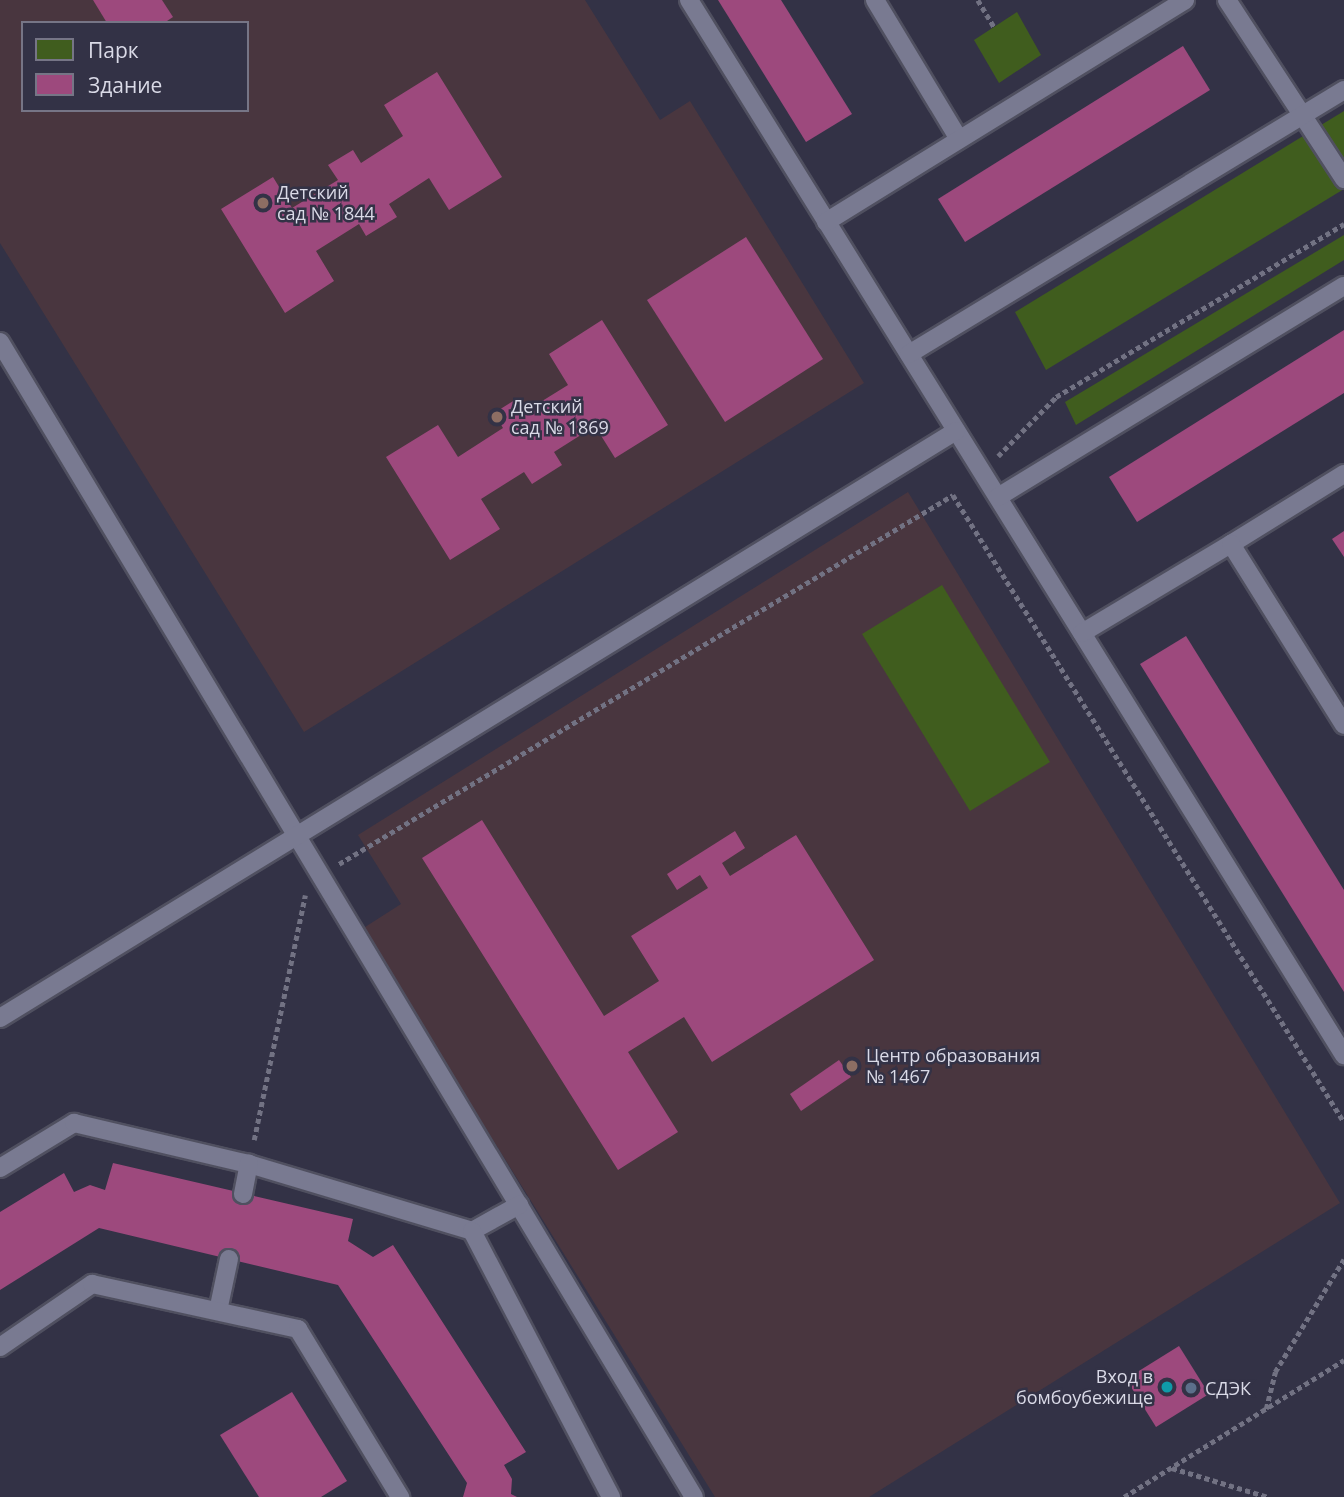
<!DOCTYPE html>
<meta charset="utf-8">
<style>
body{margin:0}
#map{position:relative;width:1344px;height:1497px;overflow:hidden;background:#333246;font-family:"Open Sans",sans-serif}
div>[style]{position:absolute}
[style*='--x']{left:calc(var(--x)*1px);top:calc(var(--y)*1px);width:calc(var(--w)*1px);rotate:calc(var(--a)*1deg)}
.education>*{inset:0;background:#49363f}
.green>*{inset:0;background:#405d1e}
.building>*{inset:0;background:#9d497d}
.path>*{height:4.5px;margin-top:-2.25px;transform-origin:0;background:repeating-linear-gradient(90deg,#727283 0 5px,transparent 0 8.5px)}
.roads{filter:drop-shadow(2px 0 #505060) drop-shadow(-2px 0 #505060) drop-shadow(0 2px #505060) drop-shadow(0 -2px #505060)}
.service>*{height:18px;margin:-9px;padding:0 9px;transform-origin:9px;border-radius:9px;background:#797a91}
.dots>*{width:19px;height:19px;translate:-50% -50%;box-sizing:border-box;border:4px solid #333246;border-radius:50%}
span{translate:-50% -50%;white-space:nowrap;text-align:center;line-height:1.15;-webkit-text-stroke:5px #333246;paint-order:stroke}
.poi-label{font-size:18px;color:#dadae7}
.left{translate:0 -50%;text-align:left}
.right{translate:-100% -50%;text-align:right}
.legend{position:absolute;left:21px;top:21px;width:228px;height:91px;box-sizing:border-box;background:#333246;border:2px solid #767586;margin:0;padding:9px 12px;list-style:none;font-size:21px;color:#dadae7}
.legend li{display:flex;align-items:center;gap:14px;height:35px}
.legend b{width:35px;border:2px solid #767586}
</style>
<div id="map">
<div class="education">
<div style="clip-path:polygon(evenodd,0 0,585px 0,660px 120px,690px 101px,864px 383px,304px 732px,0 243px,0 0,23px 23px,247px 23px,247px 110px,23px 110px,23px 23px)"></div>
<div style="clip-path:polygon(908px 492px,1340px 1203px,869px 1497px,715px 1497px,362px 929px,401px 904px,358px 835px)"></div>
</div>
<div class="green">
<div style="clip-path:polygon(1017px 12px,1041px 55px,999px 83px,974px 40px)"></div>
<div style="clip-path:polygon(1344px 111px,1344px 189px,1046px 370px,1015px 312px)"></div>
<div style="clip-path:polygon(1344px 235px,1344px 260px,1076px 425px,1065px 402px)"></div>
<div style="clip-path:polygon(942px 585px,1050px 762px,970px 811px,862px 634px)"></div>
</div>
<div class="building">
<div style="clip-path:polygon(93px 0,162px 0,173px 17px,164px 23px,107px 23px)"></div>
<div style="clip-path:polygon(718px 0,781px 0,852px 114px,806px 142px)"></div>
<div style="clip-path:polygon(1183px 46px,1210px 90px,965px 242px,938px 199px)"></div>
<div style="clip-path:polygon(437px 72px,502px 177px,449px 210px,429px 178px,389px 204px,397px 217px,366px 236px,359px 224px,316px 251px,334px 281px,285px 313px,221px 209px,273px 177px,292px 208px,338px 180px,328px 165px,353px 150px,361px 163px,403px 136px,384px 105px)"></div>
<div style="clip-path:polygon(746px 237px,823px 359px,725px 422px,647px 300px)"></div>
<div style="clip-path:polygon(602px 320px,668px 425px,615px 458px,595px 426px,554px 452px,562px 465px,532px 484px,524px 472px,481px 499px,500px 529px,450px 560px,386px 457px,438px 425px,458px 457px,503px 428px,494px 413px,518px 398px,526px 411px,568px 385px,549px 354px)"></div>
<div style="clip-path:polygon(1344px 330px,1344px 393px,1137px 522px,1109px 477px)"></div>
<div style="clip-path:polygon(1344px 531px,1344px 557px,1332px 539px)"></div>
<div style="clip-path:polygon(1186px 636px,1344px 890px,1344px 992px,1140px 664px)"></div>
<div style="clip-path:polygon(482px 820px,604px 1016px,659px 981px,631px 936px,708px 888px,700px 875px,677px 890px,667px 874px,735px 831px,745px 848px,722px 863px,730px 876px,796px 835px,874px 960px,712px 1062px,684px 1017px,628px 1052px,678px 1132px,618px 1170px,422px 858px)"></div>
<div style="clip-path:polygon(839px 1060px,851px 1077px,801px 1111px,790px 1094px)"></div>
<div style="clip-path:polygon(113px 1163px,353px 1219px,348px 1241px,373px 1257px,393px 1245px,526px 1452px,504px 1465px,512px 1479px,511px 1494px,517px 1497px,463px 1497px,467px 1483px,338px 1285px,99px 1228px,0 1290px,0 1212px,64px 1173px,74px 1192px,90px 1185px,105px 1190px)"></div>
<div style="clip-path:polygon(1179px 1346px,1209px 1394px,1156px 1427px,1126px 1379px)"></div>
<div style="clip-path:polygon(292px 1392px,347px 1481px,321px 1497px,259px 1497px,220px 1435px)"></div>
</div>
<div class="path">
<div style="--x:978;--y:0;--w:31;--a:59"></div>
<div style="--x:998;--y:456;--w:83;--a:-45.5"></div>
<div style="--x:1056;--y:397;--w:336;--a:-31"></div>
<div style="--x:339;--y:864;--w:716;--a:-31"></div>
<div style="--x:953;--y:495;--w:739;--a:58.05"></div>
<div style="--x:254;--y:1140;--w:250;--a:-78.2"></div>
<div style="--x:1266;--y:1409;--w:38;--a:-76"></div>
<div style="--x:1275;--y:1372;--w:132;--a:-58.6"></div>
<div style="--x:1172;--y:1468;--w:100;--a:16.8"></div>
<div style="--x:1124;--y:1497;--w:259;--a:-31.9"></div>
</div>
<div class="roads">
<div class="service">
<div style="--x:689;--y:0;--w:1242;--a:58.17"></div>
<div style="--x:875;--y:0;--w:162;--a:58.9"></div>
<div style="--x:1227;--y:0;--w:214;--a:56.8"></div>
<div style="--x:826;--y:222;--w:422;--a:-31.7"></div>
<div style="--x:0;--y:342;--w:1347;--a:59"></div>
<div style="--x:909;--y:354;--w:509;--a:-31.25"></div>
<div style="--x:998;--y:497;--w:405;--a:-31.4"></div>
<div style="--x:1231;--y:544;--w:133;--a:-31.8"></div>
<div style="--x:1082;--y:633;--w:174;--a:-30.9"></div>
<div style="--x:1231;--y:544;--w:213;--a:58"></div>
<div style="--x:0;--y:1018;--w:1122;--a:-31.55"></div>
<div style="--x:0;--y:1168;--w:87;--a:-31.3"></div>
<div style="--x:74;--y:1123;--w:180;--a:13.2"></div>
<div style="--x:249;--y:1164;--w:233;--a:16.7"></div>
<div style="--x:472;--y:1231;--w:54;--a:-29"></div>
<div style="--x:243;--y:1194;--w:31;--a:-79"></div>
<div style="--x:472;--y:1231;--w:300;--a:62.4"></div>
<div style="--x:218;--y:1311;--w:53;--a:-78.1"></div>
<div style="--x:0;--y:1347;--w:112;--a:-34.4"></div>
<div style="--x:92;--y:1284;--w:211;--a:12.3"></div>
<div style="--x:298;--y:1329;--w:197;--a:58.7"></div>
</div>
</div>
<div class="dots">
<div style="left:263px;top:203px;background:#8d6e63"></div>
<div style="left:497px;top:417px;background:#8d6e63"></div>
<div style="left:852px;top:1066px;background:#8d6e63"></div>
<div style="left:1167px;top:1387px;background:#0f9aa8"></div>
<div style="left:1191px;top:1388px;background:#5c6f8a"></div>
</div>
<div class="poi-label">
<span class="left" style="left:277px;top:203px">Детский<br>сад № 1844</span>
<span class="left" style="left:511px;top:417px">Детский<br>сад № 1869</span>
<span class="left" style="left:866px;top:1066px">Центр образования<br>№ 1467</span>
<span class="right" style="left:1153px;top:1387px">Вход в<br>бомбоубежище</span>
<span class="left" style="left:1205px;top:1388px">СДЭК</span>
</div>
<ul class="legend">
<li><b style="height:19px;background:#405d1e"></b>Парк</li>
<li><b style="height:19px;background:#9d497d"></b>Здание</li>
</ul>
</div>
